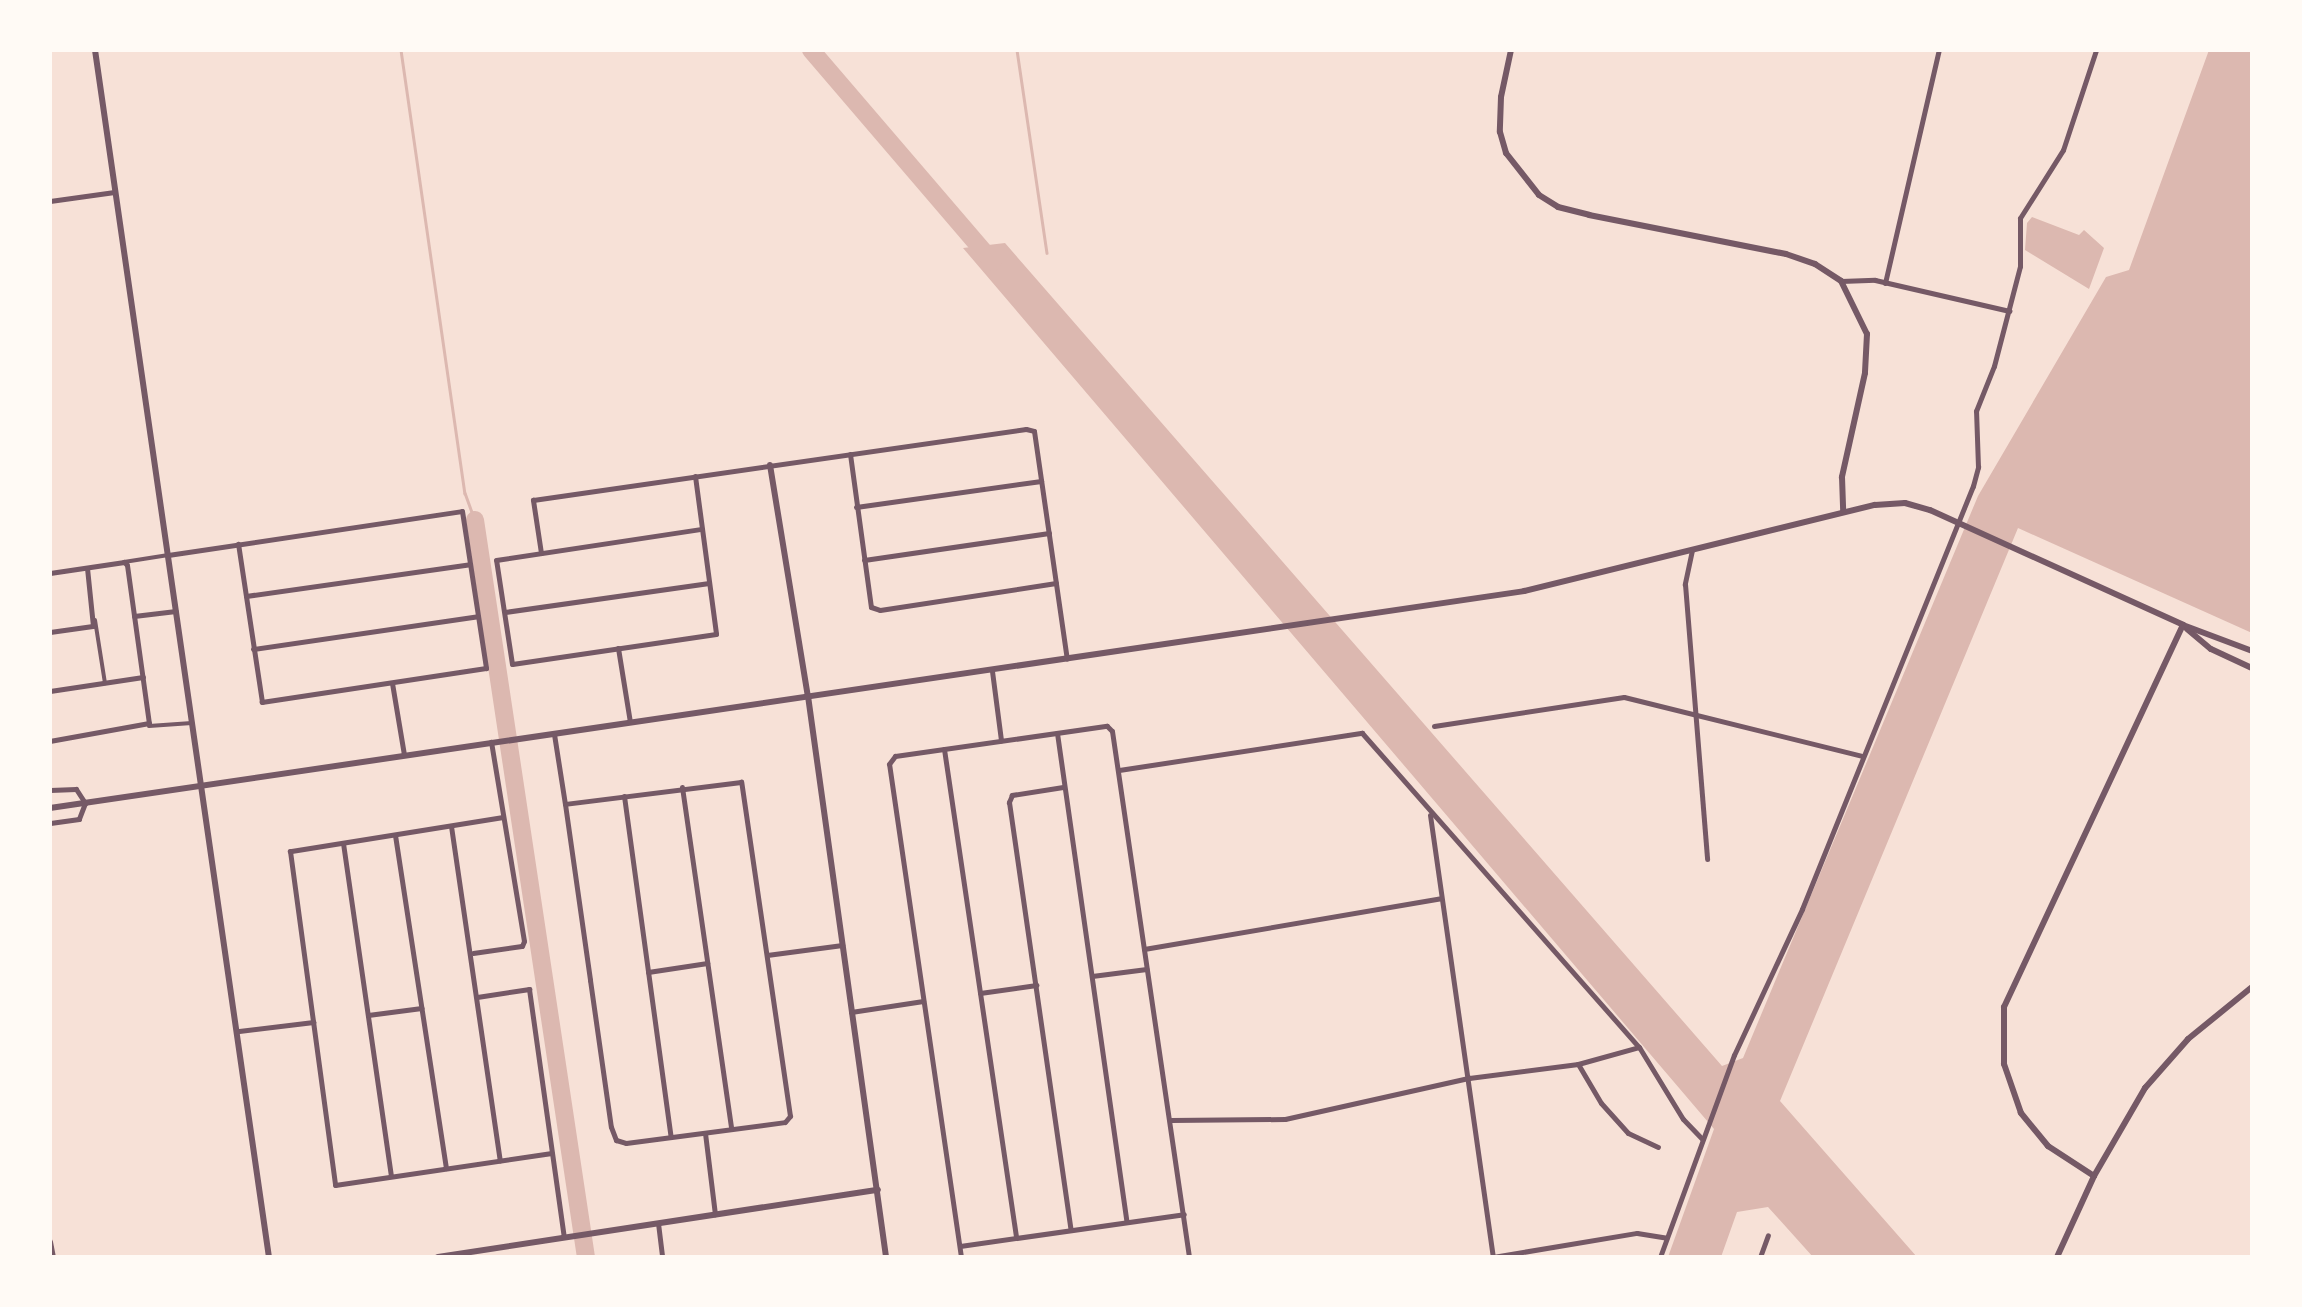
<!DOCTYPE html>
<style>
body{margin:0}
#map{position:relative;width:2302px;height:1307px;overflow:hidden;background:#f7e1d7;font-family:Manrope,sans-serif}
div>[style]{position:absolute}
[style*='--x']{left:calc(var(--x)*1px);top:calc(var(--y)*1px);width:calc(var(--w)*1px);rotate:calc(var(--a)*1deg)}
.water>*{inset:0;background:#dcb8b0}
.stream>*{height:2.5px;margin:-1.25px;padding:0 1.25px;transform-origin:1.25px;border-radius:1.25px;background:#dcb8b0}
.river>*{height:18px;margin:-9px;padding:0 9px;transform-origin:9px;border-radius:9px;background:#dcb8b0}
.pedestrian>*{height:4px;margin:-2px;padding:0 2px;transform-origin:2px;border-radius:2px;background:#755966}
.minor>*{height:5px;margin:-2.5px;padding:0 2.5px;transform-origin:2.5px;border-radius:2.5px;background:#755966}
.tertiary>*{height:6px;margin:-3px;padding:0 3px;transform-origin:3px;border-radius:3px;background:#755966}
span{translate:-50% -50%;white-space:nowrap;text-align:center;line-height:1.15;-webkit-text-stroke:8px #fffaf5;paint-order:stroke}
.frame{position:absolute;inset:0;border:52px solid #fffaf5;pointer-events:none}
</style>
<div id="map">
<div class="water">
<div style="clip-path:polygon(2209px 50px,2252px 50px,2252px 633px,2018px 528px,1780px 1101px,1917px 1257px,1813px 1257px,1768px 1207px,1737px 1212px,1721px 1257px,1668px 1257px,1714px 1129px,963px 248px,1005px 243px,1722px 1066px,1743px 1058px,1978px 496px,2106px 277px,2129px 270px)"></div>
<div style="clip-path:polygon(2032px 217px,2079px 235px,2084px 230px,2104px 248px,2089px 289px,2025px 250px,2027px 223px)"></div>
</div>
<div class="stream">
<div style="--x:401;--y:50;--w:448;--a:81.8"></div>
<div style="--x:465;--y:493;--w:29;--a:70"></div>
<div style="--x:1017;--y:50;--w:205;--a:81.6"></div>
</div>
<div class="river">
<div style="--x:811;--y:50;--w:279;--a:49.4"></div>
<div style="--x:475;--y:520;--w:745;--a:81.44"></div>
</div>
<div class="pedestrian">
<div style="--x:124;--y:562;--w:45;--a:-9"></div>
<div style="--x:95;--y:620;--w:64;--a:81"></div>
<div style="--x:149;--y:726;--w:43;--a:-4"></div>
</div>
<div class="minor">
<div style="--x:50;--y:201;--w:65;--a:-8"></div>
<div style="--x:1841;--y:281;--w:34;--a:-2"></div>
<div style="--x:1875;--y:280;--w:138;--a:13"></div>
<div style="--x:1885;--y:283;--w:239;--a:-77"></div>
<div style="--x:850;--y:454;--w:154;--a:82.2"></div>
<div style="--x:871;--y:607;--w:9;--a:18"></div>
<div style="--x:880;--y:610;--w:178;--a:-8.7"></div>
<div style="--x:695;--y:476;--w:159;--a:82.4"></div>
<div style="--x:716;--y:634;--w:206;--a:171.6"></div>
<div style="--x:512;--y:664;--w:105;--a:-98.7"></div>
<div style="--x:496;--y:560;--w:208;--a:-8.6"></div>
<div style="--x:856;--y:507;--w:187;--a:-8"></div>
<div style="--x:1692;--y:550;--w:35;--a:102"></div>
<div style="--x:1685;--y:584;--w:276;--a:85.4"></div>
<div style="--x:541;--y:553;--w:54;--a:-98.6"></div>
<div style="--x:533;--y:500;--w:498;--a:-8.2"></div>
<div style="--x:1026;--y:429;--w:8;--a:14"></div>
<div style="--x:1034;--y:431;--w:230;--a:81.8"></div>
<div style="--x:168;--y:555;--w:297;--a:-8.5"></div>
<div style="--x:462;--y:511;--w:159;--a:81.3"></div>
<div style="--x:486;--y:668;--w:227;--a:171.4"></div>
<div style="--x:262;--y:702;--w:160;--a:-98.6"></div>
<div style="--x:864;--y:560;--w:187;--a:-8.3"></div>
<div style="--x:50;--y:573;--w:75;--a:-8.5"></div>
<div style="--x:124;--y:562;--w:4;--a:45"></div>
<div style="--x:127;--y:565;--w:160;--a:82.1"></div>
<div style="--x:149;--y:723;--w:101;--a:169.7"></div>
<div style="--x:246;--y:596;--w:226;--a:-8.1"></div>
<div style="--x:505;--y:612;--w:206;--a:-8.1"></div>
<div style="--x:134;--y:616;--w:42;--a:-6.8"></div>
<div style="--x:50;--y:632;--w:43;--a:-7.9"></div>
<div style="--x:93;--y:626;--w:58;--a:-95.9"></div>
<div style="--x:618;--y:648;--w:75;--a:80.8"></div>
<div style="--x:253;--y:649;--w:227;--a:-8.3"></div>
<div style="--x:992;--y:671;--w:70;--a:82.6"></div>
<div style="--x:392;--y:683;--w:73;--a:80.5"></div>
<div style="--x:50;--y:691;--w:94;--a:-8.6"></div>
<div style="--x:1434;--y:726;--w:192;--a:-8.7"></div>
<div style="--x:1624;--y:697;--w:246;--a:13.9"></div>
<div style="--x:1057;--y:733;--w:494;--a:81.9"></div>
<div style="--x:554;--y:734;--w:71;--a:81.1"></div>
<div style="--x:565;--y:804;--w:178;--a:81.9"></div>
<div style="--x:590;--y:980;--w:148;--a:81.9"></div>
<div style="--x:611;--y:1127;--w:14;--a:69"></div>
<div style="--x:616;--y:1140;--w:10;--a:17"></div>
<div style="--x:626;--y:1143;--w:160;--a:-7.5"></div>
<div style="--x:785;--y:1122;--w:8;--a:-50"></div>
<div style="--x:790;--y:1116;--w:338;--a:-98.3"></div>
<div style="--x:741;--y:782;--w:177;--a:172.9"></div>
<div style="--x:944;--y:749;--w:494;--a:81.6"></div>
<div style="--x:1119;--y:770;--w:246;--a:-8.7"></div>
<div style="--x:1362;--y:733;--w:419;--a:48.6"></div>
<div style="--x:1639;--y:1047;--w:84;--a:58.6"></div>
<div style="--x:1683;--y:1119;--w:28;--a:46"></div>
<div style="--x:682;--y:787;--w:345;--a:81.8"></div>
<div style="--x:1063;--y:787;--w:52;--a:171.1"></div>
<div style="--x:1012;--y:795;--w:8;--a:113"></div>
<div style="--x:1009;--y:802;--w:432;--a:81.8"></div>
<div style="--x:50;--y:790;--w:26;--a:-2"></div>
<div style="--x:76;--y:789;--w:17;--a:57"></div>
<div style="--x:85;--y:803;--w:17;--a:111"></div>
<div style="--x:79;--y:819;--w:29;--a:172"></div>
<div style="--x:624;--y:796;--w:344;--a:82.2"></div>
<div style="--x:1430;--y:815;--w:446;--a:81.9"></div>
<div style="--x:503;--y:817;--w:216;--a:170.9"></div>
<div style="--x:290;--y:851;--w:337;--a:82.3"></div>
<div style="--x:335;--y:1185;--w:219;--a:-8.4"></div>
<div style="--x:451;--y:826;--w:338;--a:81.7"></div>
<div style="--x:395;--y:835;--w:337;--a:81.3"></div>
<div style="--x:343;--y:843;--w:336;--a:81.8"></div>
<div style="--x:1144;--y:949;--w:301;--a:-9.7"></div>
<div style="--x:473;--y:953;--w:49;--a:-8.1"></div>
<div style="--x:522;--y:946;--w:5;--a:-68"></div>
<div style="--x:524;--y:941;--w:202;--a:-99.4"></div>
<div style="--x:767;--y:955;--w:76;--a:-7.6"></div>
<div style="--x:648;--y:972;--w:60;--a:-8.7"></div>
<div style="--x:1092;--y:976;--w:55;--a:-7.3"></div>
<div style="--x:980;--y:993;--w:57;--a:-8.1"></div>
<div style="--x:477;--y:997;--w:53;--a:-8.7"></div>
<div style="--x:529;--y:989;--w:250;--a:82"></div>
<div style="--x:851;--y:1012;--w:73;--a:-8.7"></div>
<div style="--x:368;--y:1015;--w:54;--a:-7.4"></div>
<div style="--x:239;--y:1031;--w:75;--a:-6.9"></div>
<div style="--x:1578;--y:1064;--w:45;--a:59.5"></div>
<div style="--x:1601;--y:1103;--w:40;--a:48"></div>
<div style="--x:1628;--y:1133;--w:33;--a:25"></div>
<div style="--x:1171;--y:1120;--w:114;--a:-0.5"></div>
<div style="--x:1285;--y:1119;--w:189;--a:-12.6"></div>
<div style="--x:1469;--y:1078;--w:110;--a:-7.3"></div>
<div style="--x:1578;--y:1064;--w:63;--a:-15.6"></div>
<div style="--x:705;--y:1133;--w:82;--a:83"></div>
<div style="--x:658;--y:1223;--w:34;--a:83"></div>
<div style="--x:960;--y:1246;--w:226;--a:-8.1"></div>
<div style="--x:961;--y:1257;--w:498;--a:-98.3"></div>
<div style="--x:889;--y:764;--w:10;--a:-53"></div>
<div style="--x:895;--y:756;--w:214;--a:-8.1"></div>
<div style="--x:1107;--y:726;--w:7;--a:45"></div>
<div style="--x:1112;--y:731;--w:532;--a:81.67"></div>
<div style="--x:1493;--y:1257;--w:146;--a:-9.5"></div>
<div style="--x:1637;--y:1233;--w:30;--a:9"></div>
<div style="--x:1660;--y:1257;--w:215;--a:-69.9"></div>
<div style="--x:1734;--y:1055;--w:161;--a:-65"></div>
<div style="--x:1802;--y:909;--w:456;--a:-68"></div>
<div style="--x:1973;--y:486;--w:20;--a:-75"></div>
<div style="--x:1978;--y:467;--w:56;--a:-92"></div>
<div style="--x:1976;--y:411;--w:48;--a:-68.2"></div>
<div style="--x:1994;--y:366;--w:103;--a:-75.4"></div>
<div style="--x:2020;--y:266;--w:48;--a:-90"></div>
<div style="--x:2020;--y:218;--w:80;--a:-57.7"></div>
<div style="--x:2063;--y:150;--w:105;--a:-71.7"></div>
<div style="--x:1760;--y:1257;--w:23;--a:-70"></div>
</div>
<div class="tertiary">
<div style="--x:95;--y:50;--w:1219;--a:81.8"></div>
<div style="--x:1511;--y:50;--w:48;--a:102"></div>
<div style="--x:1501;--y:97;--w:35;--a:92"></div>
<div style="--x:1500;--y:132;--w:22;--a:74"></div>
<div style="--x:1506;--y:153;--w:53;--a:51.8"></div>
<div style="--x:1539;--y:195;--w:22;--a:32"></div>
<div style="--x:1558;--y:207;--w:32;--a:14"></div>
<div style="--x:1589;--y:215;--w:201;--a:11.2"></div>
<div style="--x:1786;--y:254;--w:31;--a:19"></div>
<div style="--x:1815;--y:264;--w:31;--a:33"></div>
<div style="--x:1841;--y:281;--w:59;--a:63.9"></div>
<div style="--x:1867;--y:334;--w:39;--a:93"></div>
<div style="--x:1865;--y:373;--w:107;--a:102.5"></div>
<div style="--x:1842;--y:477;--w:34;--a:88"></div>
<div style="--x:770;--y:465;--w:234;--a:80.7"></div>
<div style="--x:808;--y:696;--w:566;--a:82.08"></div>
<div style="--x:2187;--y:629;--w:31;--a:40"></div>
<div style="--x:2211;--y:649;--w:45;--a:24.9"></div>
<div style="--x:50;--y:808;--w:1490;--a:-8.37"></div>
<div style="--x:1524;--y:591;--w:361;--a:-13.8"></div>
<div style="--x:1875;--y:505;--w:30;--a:-4"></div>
<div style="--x:1905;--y:503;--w:26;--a:16"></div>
<div style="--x:1930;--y:510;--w:278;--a:24.4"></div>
<div style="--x:2183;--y:625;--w:74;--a:20.6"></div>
<div style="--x:2094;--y:1176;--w:55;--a:-146.9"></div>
<div style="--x:2048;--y:1146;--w:43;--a:-129.3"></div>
<div style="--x:2021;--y:1113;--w:52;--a:-109.1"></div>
<div style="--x:2004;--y:1064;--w:57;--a:-90"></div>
<div style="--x:2004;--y:1007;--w:422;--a:-64.9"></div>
<div style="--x:50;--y:1242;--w:15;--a:79"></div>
<div style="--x:438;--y:1257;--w:445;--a:-8.7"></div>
<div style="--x:2057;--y:1257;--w:89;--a:-65.4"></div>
<div style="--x:2094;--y:1176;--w:102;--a:-59.9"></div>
<div style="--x:2145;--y:1088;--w:65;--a:-48.7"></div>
<div style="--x:2188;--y:1039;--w:82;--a:-39.1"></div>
</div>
<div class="frame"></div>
</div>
